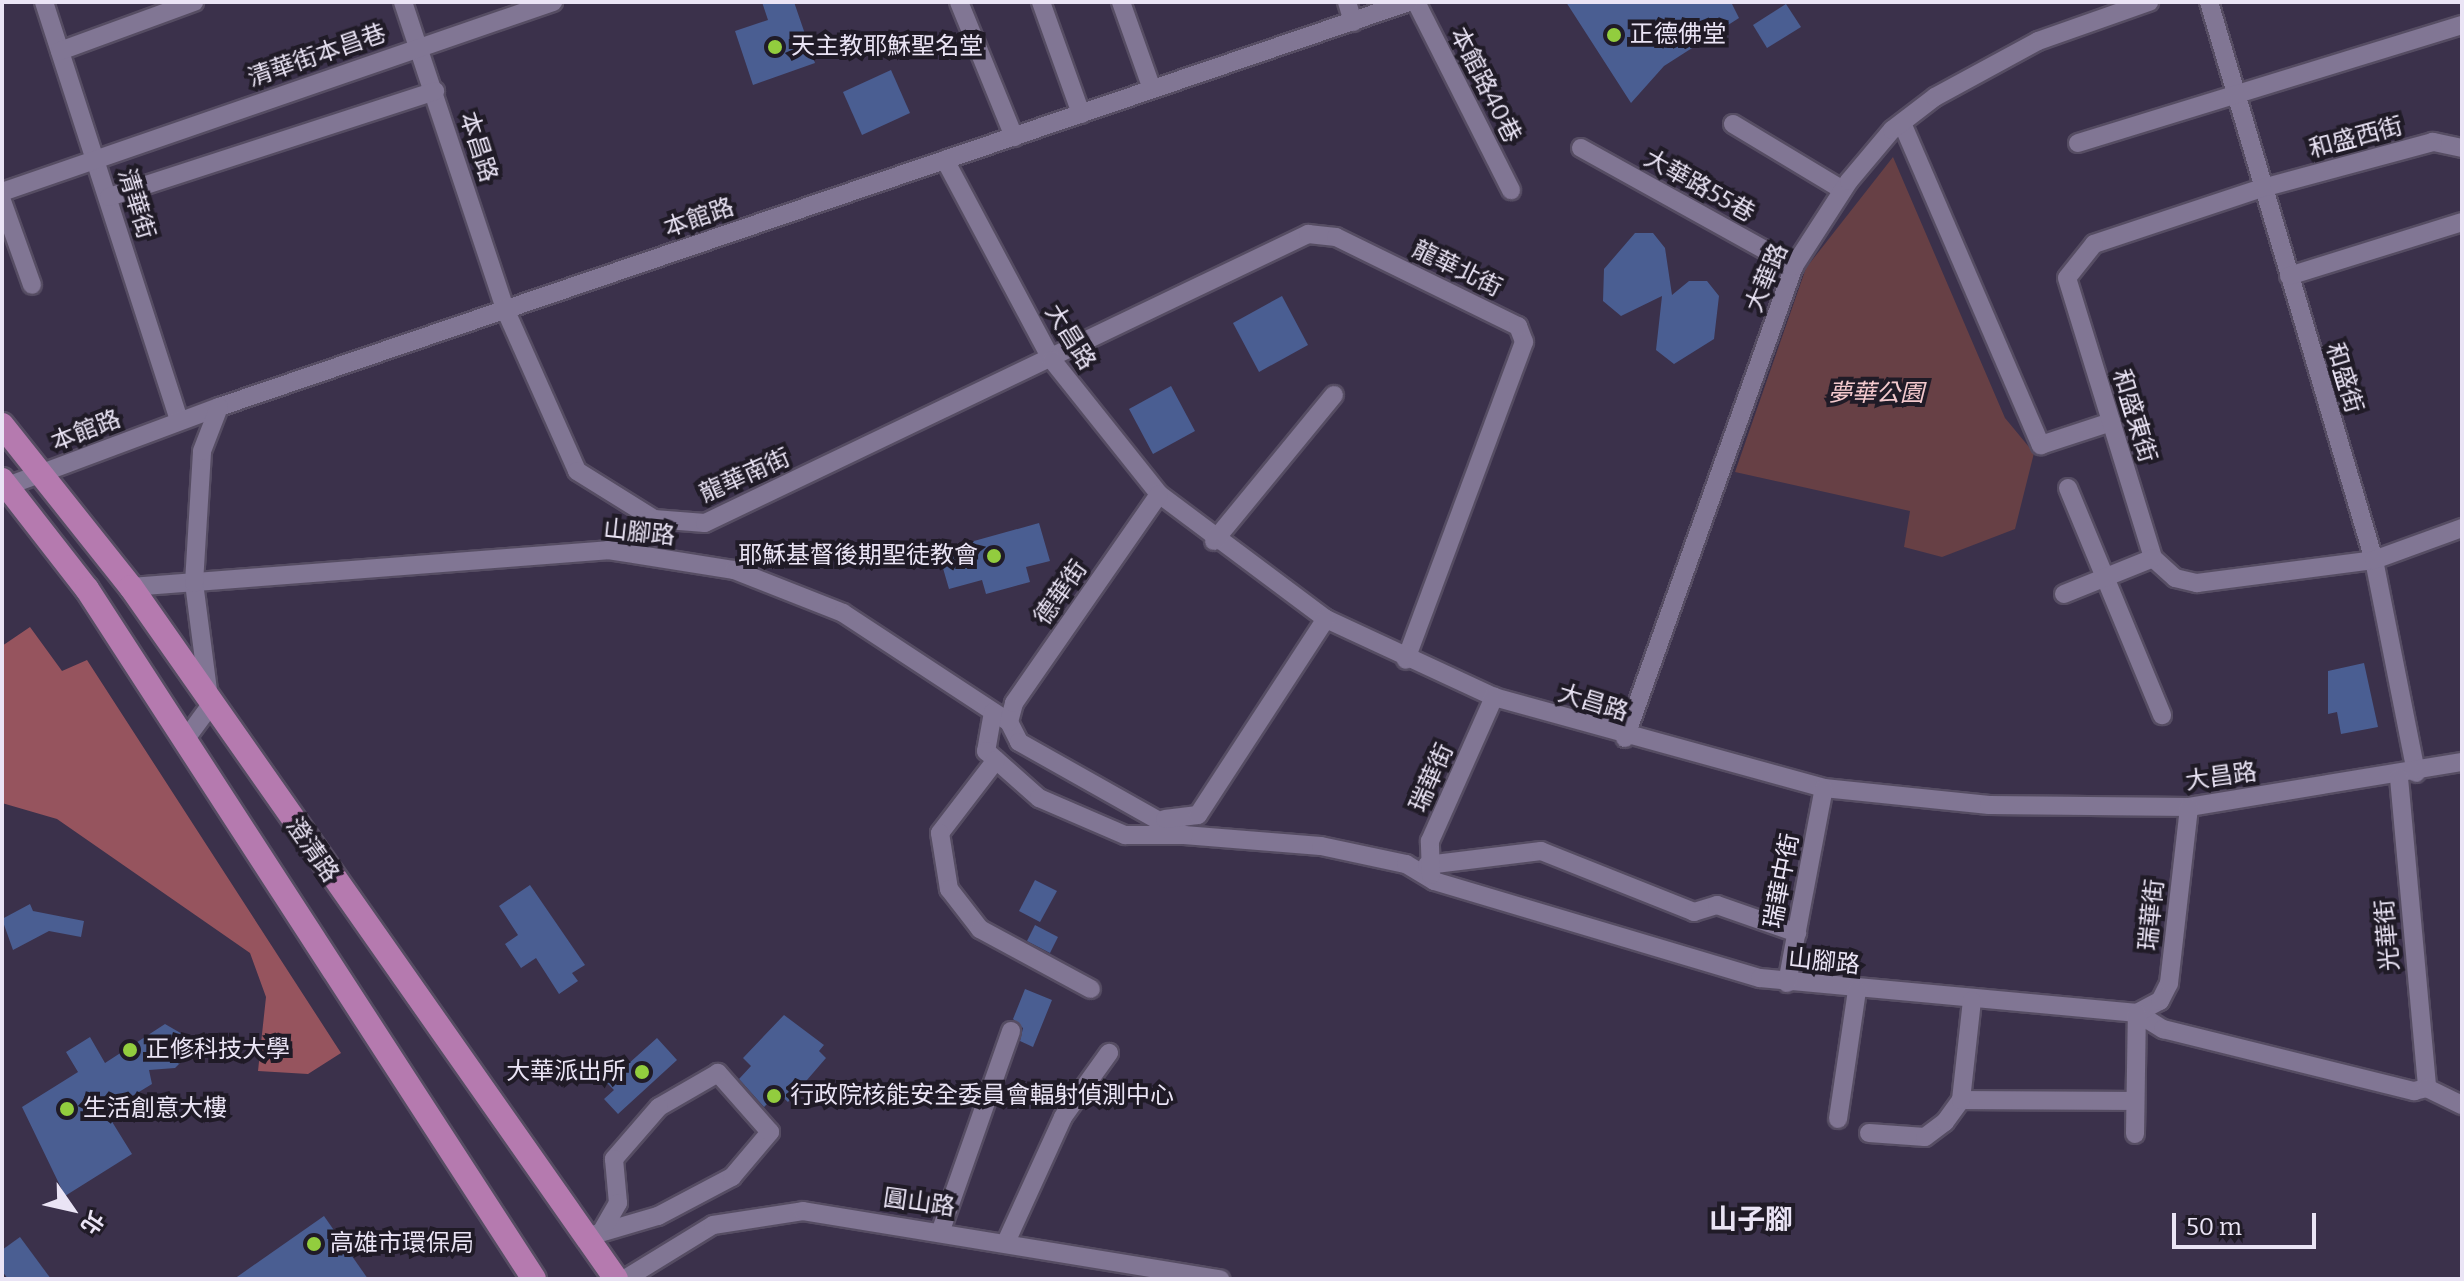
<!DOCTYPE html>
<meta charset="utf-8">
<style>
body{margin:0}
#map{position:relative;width:2464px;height:1281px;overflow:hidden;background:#3b314b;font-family:Bitter,"Noto Sans TC",serif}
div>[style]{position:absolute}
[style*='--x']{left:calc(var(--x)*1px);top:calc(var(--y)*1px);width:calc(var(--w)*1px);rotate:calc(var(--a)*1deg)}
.green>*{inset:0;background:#674045}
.forest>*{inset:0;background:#96545e}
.building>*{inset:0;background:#4a5e92}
.roads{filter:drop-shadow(2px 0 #564d63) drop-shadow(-2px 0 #564d63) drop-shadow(0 2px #564d63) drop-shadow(0 -2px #564d63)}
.minor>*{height:18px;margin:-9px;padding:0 9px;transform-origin:9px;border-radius:9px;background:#817694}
.major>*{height:24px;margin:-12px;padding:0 12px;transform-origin:12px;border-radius:12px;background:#b57aaf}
.dots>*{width:22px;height:22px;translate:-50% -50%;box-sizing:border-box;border:4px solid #201b27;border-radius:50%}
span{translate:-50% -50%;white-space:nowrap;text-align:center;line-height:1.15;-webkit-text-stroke:8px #201b27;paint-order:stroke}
.poi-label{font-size:24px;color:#eae4f5}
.left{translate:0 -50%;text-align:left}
.right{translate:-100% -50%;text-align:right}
.street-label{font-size:24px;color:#eae4f5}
.park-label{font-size:24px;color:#f4cace;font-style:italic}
.quarter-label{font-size:28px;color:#eae4f5;font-weight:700}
.frame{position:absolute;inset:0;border:4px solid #eae4f5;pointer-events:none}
.north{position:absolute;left:32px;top:1169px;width:80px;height:80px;-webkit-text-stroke:6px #201b27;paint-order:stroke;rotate:124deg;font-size:22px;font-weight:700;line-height:32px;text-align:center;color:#eae4f5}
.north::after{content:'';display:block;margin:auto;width:28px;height:36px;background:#eae4f5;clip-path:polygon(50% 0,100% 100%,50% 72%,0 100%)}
.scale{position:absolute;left:2172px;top:1213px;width:144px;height:36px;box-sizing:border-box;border:4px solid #eae4f5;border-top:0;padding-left:10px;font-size:24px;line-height:28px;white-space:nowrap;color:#eae4f5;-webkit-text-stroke:6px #201b27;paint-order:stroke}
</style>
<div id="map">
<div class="green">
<div style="clip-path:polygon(1893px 157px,2005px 418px,2034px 453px,2015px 529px,1942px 557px,1904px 547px,1910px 511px,1735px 472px,1806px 268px)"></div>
</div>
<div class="forest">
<div style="clip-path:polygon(30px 627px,62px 671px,87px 660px,341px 1053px,308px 1074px,258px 1071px,266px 997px,250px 953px,57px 819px,2px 803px,2px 646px)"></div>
</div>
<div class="building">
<div style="clip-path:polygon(762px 2px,794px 2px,815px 63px,753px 85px,735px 31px,768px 20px)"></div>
<div style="clip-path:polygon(1566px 2px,1731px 2px,1739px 18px,1664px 66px,1631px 103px)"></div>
<div style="clip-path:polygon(1786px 4px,1801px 27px,1767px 48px,1753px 25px)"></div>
<div style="clip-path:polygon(891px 70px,910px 113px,862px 135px,843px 92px)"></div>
<div style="clip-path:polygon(1635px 233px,1653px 233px,1665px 248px,1672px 295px,1689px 281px,1707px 281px,1719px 296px,1714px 339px,1674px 364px,1656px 350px,1662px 296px,1621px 316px,1603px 301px,1604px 269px)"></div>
<div style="clip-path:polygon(1282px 296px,1308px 345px,1259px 372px,1233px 323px)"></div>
<div style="clip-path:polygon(1171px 386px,1195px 431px,1153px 454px,1129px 409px)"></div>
<div style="clip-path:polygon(1039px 523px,1050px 561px,1026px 567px,1030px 582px,986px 594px,982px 580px,949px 589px,938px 551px)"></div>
<div style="clip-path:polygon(2364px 663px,2378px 727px,2341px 734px,2337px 712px,2328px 714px,2328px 671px)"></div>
<div style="clip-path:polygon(1035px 880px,1057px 891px,1040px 922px,1019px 911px)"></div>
<div style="clip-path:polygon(530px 885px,585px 965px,572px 973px,578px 981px,559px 994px,536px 958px,521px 968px,505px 944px,518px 935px,499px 906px)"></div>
<div style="clip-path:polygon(30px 904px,33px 911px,84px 921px,81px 937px,49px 931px,13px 950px,2px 919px)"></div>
<div style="clip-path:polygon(1035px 925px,1058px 937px,1050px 953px,1027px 941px)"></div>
<div style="clip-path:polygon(1025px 989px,1052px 1000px,1033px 1047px,1020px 1041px,1023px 1028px,1013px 1019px)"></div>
<div style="clip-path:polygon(784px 1015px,824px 1045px,819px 1051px,826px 1058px,788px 1102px,778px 1093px,764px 1107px,739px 1079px,751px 1066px,743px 1058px)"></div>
<div style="clip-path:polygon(165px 1024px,184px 1035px,186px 1057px,175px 1068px,149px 1070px,152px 1084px,106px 1112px,132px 1154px,65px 1196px,22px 1107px,78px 1072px,66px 1052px,90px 1037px,105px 1063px)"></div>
<div style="clip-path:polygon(657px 1038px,677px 1060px,618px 1114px,604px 1099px,614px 1090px,607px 1083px)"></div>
<div style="clip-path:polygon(324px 1216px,368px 1279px,234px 1279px)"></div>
<div style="clip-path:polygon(20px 1237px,51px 1279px,8px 1279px,2px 1271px,2px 1250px)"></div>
</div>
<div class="roads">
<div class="minor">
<div style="--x:44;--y:2;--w:440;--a:72.1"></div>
<div style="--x:403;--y:2;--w:324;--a:71.6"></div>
<div style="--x:505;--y:309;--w:177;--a:66"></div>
<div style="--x:577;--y:471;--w:91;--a:31.9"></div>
<div style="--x:654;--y:519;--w:51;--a:4.5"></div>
<div style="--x:705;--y:523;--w:669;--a:-25.61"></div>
<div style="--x:1308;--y:234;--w:28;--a:6"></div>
<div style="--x:1336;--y:237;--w:203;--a:26.1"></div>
<div style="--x:1518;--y:326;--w:17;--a:69"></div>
<div style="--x:1524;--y:342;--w:339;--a:110.4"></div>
<div style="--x:959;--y:2;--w:146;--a:67.8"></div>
<div style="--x:1041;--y:2;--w:119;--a:70.3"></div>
<div style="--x:1121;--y:2;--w:92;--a:70.4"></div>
<div style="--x:1347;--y:2;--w:21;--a:73"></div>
<div style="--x:1416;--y:2;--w:211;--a:63.2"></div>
<div style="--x:2209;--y:2;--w:582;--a:73.53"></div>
<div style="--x:2374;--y:560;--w:217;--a:78.8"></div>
<div style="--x:60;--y:51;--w:143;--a:-20.1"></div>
<div style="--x:1902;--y:123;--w:351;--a:66.7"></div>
<div style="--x:2041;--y:445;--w:74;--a:-18.2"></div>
<div style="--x:1733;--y:124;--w:128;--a:31"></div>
<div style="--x:2078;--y:143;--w:402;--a:-17.1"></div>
<div style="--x:1581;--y:148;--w:244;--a:29"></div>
<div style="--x:2462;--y:148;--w:30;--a:-168"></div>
<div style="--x:2433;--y:142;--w:177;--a:164.9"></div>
<div style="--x:2262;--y:188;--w:177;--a:161.6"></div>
<div style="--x:2094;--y:244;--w:43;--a:128.5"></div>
<div style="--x:2067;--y:278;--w:293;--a:72.9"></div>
<div style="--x:2153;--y:558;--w:30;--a:42"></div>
<div style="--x:2175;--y:578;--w:23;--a:13"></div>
<div style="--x:2197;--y:583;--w:178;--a:-7.4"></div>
<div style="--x:2374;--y:560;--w:94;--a:-20"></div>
<div style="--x:945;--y:160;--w:227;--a:61.9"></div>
<div style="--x:1052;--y:360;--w:171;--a:51.4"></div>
<div style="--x:1159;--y:494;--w:209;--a:36.8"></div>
<div style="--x:1326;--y:619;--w:185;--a:24.9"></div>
<div style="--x:1494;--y:697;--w:342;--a:15.4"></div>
<div style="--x:1824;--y:788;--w:166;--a:5.9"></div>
<div style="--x:1989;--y:805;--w:200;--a:0.6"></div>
<div style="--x:2189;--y:807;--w:277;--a:-9.4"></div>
<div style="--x:2;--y:192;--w:583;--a:-19.03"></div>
<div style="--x:109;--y:197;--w:343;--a:-18"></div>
<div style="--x:2;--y:201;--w:89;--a:70.3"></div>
<div style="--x:2289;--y:276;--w:181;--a:-17.3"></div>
<div style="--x:2;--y:488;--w:232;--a:-20.5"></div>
<div style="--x:219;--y:407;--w:1257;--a:-18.8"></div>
<div style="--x:2068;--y:488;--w:246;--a:67.5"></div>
<div style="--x:1214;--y:541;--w:189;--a:-50.6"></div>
<div style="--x:131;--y:587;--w:478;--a:-4.4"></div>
<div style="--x:608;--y:550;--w:128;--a:9"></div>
<div style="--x:734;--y:570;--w:117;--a:21.5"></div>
<div style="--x:843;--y:613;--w:199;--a:33.3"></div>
<div style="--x:1009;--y:722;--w:22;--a:63"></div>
<div style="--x:1019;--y:742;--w:189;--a:29.4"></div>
<div style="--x:1184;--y:835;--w:137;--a:4.6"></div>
<div style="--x:1321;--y:846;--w:87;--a:12"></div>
<div style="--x:1406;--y:864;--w:33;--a:31"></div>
<div style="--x:1434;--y:881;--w:340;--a:16.6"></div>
<div style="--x:1760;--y:978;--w:379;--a:5.3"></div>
<div style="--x:2137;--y:1013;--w:31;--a:32"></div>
<div style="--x:2163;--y:1029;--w:259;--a:13.9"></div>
<div style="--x:2414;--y:1091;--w:13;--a:-13"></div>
<div style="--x:2064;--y:594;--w:96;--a:-22"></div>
<div style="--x:993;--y:712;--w:40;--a:100"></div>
<div style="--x:986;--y:751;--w:71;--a:41.6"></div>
<div style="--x:1039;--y:798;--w:94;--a:23.3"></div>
<div style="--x:1125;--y:835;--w:59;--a:0"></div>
<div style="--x:1009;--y:722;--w:20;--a:-75"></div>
<div style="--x:1014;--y:703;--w:254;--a:-55.2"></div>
<div style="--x:1625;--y:738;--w:501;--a:-70.3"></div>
<div style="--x:1794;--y:266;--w:101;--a:-57.1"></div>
<div style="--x:1849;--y:181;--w:67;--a:-49.9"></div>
<div style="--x:1892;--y:130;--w:54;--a:-37.5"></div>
<div style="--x:1935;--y:97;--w:117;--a:-28.5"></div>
<div style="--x:2038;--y:41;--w:118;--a:-19.4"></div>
<div style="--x:185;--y:740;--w:42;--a:-53.7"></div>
<div style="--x:210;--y:706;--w:124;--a:-97.4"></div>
<div style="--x:194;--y:583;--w:132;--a:-86.5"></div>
<div style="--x:202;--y:451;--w:47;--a:-68.9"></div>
<div style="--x:996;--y:760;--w:92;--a:127.5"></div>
<div style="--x:940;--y:833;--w:57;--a:80.9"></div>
<div style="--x:949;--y:889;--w:51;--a:52.2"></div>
<div style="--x:980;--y:929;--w:126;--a:28.4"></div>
<div style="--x:2399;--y:778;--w:311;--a:84.8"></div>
<div style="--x:1165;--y:819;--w:33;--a:-7"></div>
<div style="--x:1198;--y:815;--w:234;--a:-56.9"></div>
<div style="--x:1427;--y:865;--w:115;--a:-7"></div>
<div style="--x:1541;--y:851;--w:165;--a:21.7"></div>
<div style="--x:1694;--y:912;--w:24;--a:-17"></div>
<div style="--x:1717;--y:905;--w:85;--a:19.3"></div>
<div style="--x:1431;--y:875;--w:34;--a:-92"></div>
<div style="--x:1430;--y:841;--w:158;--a:-66"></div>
<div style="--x:1787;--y:983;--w:198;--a:-79.3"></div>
<div style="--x:2137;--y:1013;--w:26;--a:-28"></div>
<div style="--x:2160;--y:1001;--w:20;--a:-63"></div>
<div style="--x:2169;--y:983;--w:177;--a:-83.5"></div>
<div style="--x:2427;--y:1088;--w:39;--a:26"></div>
<div style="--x:1961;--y:1100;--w:173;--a:0.3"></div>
<div style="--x:1838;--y:1119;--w:130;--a:-81.6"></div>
<div style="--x:1869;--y:1133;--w:56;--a:4.1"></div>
<div style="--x:1925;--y:1137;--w:25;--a:-37"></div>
<div style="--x:1945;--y:1122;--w:27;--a:-54"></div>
<div style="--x:1961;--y:1100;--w:100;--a:-83.7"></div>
<div style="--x:2135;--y:1134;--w:121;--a:-89.1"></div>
<div style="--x:941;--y:1230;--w:211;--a:-70.6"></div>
<div style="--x:586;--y:1237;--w:75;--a:-16.3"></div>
<div style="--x:658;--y:1216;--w:84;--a:-27.8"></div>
<div style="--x:732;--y:1177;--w:59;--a:-49.8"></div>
<div style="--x:770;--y:1132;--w:79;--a:-131.4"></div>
<div style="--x:718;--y:1073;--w:68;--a:150"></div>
<div style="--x:659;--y:1107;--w:69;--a:130.9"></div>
<div style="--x:614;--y:1159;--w:44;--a:84.8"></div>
<div style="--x:618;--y:1203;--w:34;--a:120"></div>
<div style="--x:1007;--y:1240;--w:135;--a:-65.5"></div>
<div style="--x:1063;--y:1117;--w:79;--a:-54.3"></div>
<div style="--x:625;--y:1279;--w:103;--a:-31.5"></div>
<div style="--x:713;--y:1225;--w:91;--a:-8.8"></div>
<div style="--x:803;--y:1211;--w:423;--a:9.3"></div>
</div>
<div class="major">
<div style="--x:2;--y:425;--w:207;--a:51.5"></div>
<div style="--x:131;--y:587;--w:845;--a:54.97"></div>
<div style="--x:2;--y:480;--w:138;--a:52.1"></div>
<div style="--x:87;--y:589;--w:822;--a:57.06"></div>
</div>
</div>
<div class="dots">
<div style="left:1614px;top:35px;background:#92cd3e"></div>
<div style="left:775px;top:47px;background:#92cd3e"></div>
<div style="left:994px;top:556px;background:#92cd3e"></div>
<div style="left:130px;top:1050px;background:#92cd3e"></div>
<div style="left:642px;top:1072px;background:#92cd3e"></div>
<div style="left:774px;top:1096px;background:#92cd3e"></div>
<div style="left:67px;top:1109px;background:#92cd3e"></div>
<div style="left:314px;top:1244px;background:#92cd3e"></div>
</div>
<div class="poi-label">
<span class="left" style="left:1630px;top:35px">正德佛堂</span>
<span class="left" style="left:791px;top:47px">天主教耶穌聖名堂</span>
<span class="right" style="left:978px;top:556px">耶穌基督後期聖徒教會</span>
<span class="left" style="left:146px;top:1050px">正修科技大學</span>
<span class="right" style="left:626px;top:1072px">大華派出所</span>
<span class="left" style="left:790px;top:1096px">行政院核能安全委員會輻射偵測中心</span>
<span class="left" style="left:83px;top:1109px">生活創意大樓</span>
<span class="left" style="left:330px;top:1244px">高雄市環保局</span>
</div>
<div class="street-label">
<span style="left:317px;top:56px;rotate:-19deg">清華街本昌巷</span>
<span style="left:1485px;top:85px;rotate:63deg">本館路40巷</span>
<span style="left:2356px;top:138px;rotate:-15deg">和盛西街</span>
<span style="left:478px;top:147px;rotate:72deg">本昌路</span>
<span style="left:1699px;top:186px;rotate:29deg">大華路55巷</span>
<span style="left:136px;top:204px;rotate:73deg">清華街</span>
<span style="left:699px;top:218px;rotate:-19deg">本館路</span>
<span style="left:1457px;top:269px;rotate:26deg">龍華北街</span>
<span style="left:1767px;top:278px;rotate:-67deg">大華路</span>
<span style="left:1070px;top:337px;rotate:58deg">大昌路</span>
<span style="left:2344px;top:378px;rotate:73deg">和盛街</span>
<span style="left:2134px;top:416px;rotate:73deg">和盛東街</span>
<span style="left:86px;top:431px;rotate:-21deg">本館路</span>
<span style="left:745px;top:476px;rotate:-24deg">龍華南街</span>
<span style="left:639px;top:533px;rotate:6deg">山腳路</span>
<span style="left:1061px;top:593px;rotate:-55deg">德華街</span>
<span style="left:1593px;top:703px;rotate:17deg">大昌路</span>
<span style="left:2221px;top:777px;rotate:-8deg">大昌路</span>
<span style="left:1432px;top:778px;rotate:-66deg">瑞華街</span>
<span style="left:312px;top:850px;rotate:55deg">澄清路</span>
<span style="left:1782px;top:881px;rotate:-79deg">瑞華中街</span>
<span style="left:2152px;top:915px;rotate:-84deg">瑞華街</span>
<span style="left:2388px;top:935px;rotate:-95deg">光華街</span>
<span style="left:1824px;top:962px;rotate:6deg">山腳路</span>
<span style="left:919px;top:1203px;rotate:8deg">圓山路</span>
</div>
<div class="park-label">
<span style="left:1876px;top:394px">夢華公園</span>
</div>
<div class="quarter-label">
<span style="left:1751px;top:1220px">山子腳</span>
</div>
<div class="frame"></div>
<div class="north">北</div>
<div class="scale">50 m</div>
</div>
